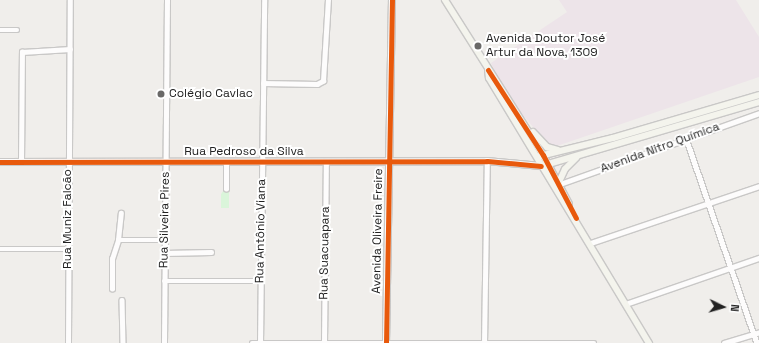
<!DOCTYPE html>
<meta charset="utf-8">
<style>
body{margin:0}
#map{position:relative;width:759px;height:343px;overflow:hidden;background:#f0eeeb;font-family:"Space Grotesk",sans-serif}
div>[style]{position:absolute}
[style*='--x']{left:calc(var(--x)*1px);top:calc(var(--y)*1px);width:calc(var(--w)*1px);rotate:calc(var(--a)*1deg)}
.industrial>*{inset:0;background:#ede4e9}
.park>*{inset:0;background:#daf5da}
.roads{filter:drop-shadow(1px 0 #c9c8c7) drop-shadow(-1px 0 #c9c8c7) drop-shadow(0 1px #c9c8c7) drop-shadow(0 -1px #c9c8c7)}
.minor>*{height:4.5px;margin:-2.25px;padding:0 2.25px;transform-origin:2.25px;border-radius:2.25px;background:#fdfcfc}
.tertiary>*{height:5.5px;margin:-2.75px;padding:0 2.75px;transform-origin:2.75px;border-radius:2.75px;background:#fdfcfc}
.secondary>*{height:6px;margin:-3px;padding:0 3px;transform-origin:3px;border-radius:3px;background:#f4f4ed}
.cycleway>*{height:5px;margin:-2.5px;padding:0 2.5px;transform-origin:2.5px;border-radius:2.5px;background:#e8590c}
.dots>*{width:11px;height:11px;translate:-50% -50%;box-sizing:border-box;border:2px solid #fff;border-radius:50%}
span{translate:-50% -50%;white-space:nowrap;text-align:center;line-height:1.15;-webkit-text-stroke:4px #fff;paint-order:stroke}
.poi-label{font-size:12px;color:#222}
.left{translate:0 -50%;text-align:left}
.street-label{font-size:12px;color:#222}
.north{position:absolute;left:703px;top:287px;width:40px;height:40px;-webkit-text-stroke:3px #fff;paint-order:stroke;rotate:95deg;font-size:11px;font-weight:700;line-height:16px;text-align:center;color:#222}
.north::after{content:'';display:block;margin:auto;width:14px;height:18px;background:#222;clip-path:polygon(50% 0,100% 100%,50% 72%,0 100%)}
</style>
<div id="map">
<div class="industrial">
<div style="clip-path:polygon(559px 0,736px 0,759px 37px,759px 77px,551px 148px,504px 93px,491px 63px,567px 12px)"></div>
</div>
<div class="park">
<div style="clip-path:polygon(224px 190px,229px 191px,229px 208px,221px 208px,221px 194px)"></div>
</div>
<div class="roads">
<div class="minor">
<div style="--x:0;--y:30;--w:17;--a:0"></div>
<div style="--x:263;--y:83;--w:54;--a:1.1"></div>
<div style="--x:317;--y:84;--w:7;--a:-27"></div>
<div style="--x:323;--y:81;--w:81;--a:-86.5"></div>
<div style="--x:686;--y:138;--w:217;--a:70.9"></div>
<div style="--x:21;--y:162;--w:110;--a:-89.5"></div>
<div style="--x:22;--y:52;--w:48;--a:-3.6"></div>
<div style="--x:560;--y:184;--w:211;--a:-19.6"></div>
<div style="--x:226;--y:189;--w:27;--a:-90"></div>
<div style="--x:118;--y:240;--w:27;--a:-84"></div>
<div style="--x:591;--y:243;--w:177;--a:-18.7"></div>
<div style="--x:0;--y:249;--w:68;--a:0"></div>
<div style="--x:164;--y:253;--w:47;--a:-1.2"></div>
<div style="--x:164;--y:281;--w:96;--a:0"></div>
<div style="--x:112;--y:289;--w:30;--a:-90"></div>
<div style="--x:112;--y:259;--w:20;--a:-72"></div>
<div style="--x:118;--y:240;--w:47;--a:0"></div>
<div style="--x:122;--y:300;--w:43;--a:88.7"></div>
<div style="--x:626;--y:304;--w:141;--a:-19.1"></div>
<div style="--x:68;--y:343;--w:343;--a:-89.7"></div>
<div style="--x:164;--y:343;--w:343;--a:-89.5"></div>
<div style="--x:252;--y:343;--w:342;--a:0"></div>
<div style="--x:260;--y:343;--w:343;--a:-89.3"></div>
<div style="--x:324;--y:343;--w:181;--a:-89.4"></div>
<div style="--x:484;--y:343;--w:182;--a:-89.1"></div>
<div style="--x:724;--y:343;--w:37;--a:-17"></div>
</div>
<div class="tertiary">
<div style="--x:0;--y:162;--w:487;--a:-0.1"></div>
<div style="--x:487;--y:161;--w:54;--a:5.3"></div>
<div style="--x:386;--y:343;--w:343;--a:-89"></div>
</div>
<div class="secondary">
<div style="--x:445;--y:0;--w:183;--a:57.7"></div>
<div style="--x:543;--y:155;--w:55;--a:62"></div>
<div style="--x:488;--y:70;--w:8;--a:83"></div>
<div style="--x:489;--y:78;--w:310;--a:58.9"></div>
<div style="--x:533;--y:132;--w:21;--a:47"></div>
<div style="--x:547;--y:147;--w:11;--a:15"></div>
<div style="--x:540;--y:156;--w:75;--a:-13.9"></div>
<div style="--x:613;--y:138;--w:152;--a:-16.4"></div>
<div style="--x:545;--y:165;--w:223;--a:-16.4"></div>
<div style="--x:559;--y:182;--w:14;--a:-65"></div>
<div style="--x:565;--y:169;--w:16;--a:-45"></div>
</div>
</div>
<div class="cycleway">
<div style="--x:488;--y:70;--w:101;--a:57.1"></div>
<div style="--x:543;--y:155;--w:71;--a:62.4"></div>
<div style="--x:0;--y:162;--w:487;--a:-0.1"></div>
<div style="--x:487;--y:161;--w:54;--a:5.3"></div>
<div style="--x:386;--y:343;--w:343;--a:-89"></div>
</div>
<div class="dots">
<div style="left:478px;top:46px;background:#6a6968"></div>
<div style="left:161px;top:94px;background:#6a6968"></div>
</div>
<div class="poi-label">
<span class="left" style="left:486px;top:46px">Avenida Doutor José<br>Artur da Nova, 1309</span>
<span class="left" style="left:169px;top:94px">Colégio Cavlac</span>
</div>
<div class="street-label">
<span style="left:660px;top:148px;rotate:-20deg">Avenida Nitro Química</span>
<span style="left:244px;top:152px">Rua Pedroso da Silva</span>
<span style="left:68px;top:219px;rotate:-90deg">Rua Muniz Falcão</span>
<span style="left:165px;top:220px;rotate:-89deg">Rua Silveira Pires</span>
<span style="left:261px;top:231px;rotate:-89deg">Rua Antônio Viana</span>
<span style="left:378px;top:231px;rotate:-89deg">Avenida Oliveira Freire</span>
<span style="left:325px;top:253px;rotate:-89deg">Rua Suacuapara</span>
</div>
<div class="north">N</div>
</div>
